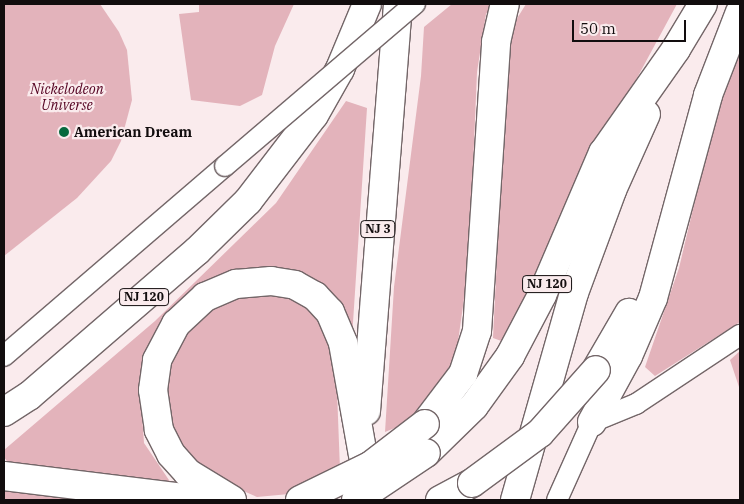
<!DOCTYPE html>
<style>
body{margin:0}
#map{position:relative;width:744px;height:504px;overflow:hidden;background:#faebed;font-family:"IBM Plex Serif",serif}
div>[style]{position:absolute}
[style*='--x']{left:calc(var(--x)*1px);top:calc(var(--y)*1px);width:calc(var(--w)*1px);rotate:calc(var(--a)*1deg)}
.green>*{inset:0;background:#e3b3bb}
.roads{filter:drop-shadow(1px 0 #736668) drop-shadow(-1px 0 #736668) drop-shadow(0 1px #736668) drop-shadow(0 -1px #736668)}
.tertiary>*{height:20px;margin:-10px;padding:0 10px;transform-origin:10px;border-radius:10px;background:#fff}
.motorway>*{height:28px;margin:-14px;padding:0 14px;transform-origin:14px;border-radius:14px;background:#fff}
.bridges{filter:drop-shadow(1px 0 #736668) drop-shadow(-1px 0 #736668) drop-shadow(0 1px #736668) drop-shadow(0 -1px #736668)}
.tertiary-bridge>*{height:20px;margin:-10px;padding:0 10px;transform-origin:10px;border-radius:10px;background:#fff}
.motorway-bridge>*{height:28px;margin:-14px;padding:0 14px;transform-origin:14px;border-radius:14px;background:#fff}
.dots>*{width:14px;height:14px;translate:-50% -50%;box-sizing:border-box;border:2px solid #faebed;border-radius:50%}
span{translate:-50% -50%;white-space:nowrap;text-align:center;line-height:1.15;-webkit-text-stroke:4.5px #faebed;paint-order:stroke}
.shield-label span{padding:1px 4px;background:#faebed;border:1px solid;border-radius:4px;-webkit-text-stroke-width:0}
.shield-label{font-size:12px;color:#120d0e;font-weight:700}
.park-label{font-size:14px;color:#550322;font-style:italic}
.poi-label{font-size:14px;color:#120d0e;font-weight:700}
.left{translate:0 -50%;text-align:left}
.frame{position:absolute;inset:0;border:5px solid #120d0e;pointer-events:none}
.scale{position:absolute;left:572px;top:20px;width:114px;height:22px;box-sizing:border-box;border:2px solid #120d0e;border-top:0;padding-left:6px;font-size:15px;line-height:18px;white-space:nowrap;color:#120d0e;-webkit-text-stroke:4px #faebed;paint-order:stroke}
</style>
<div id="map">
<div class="green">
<div style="clip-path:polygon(4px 4px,100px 4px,119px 32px,127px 50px,132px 100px,121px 141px,111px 161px,77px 198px,4px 256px)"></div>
<div style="clip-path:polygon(199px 4px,294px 4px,275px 46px,262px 95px,240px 106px,191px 100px,179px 14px,199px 12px)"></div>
<div style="clip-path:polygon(452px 4px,493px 4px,486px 14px,477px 72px,469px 263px,455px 363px,412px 421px,385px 432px,394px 287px,421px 76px,424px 27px)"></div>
<div style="clip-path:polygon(526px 4px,677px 4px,604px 139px,507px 343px,493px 338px,508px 33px)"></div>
<div style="clip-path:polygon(740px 43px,740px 322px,655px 376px,645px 367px,679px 268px,723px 83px)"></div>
<div style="clip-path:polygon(346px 101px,367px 108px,352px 338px,346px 324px,238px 273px,151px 348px,140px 385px,144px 443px,175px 489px,11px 467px,4px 457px,4px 450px,155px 321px,276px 203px)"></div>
<div style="clip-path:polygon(256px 295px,291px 298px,304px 305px,324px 323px,336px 365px,340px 470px,289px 494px,257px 497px,209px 476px,176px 441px,169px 423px,165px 380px,175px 349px,189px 328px,205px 312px,223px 302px)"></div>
<div style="clip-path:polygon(740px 351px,740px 390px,730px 360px)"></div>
<div style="clip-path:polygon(4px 489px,100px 500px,4px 500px)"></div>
</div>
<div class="roads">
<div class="tertiary">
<div style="--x:4;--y:356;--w:291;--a:-40.7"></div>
<div style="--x:557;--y:500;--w:85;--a:-65.8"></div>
<div style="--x:592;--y:422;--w:48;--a:-22.2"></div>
<div style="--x:636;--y:404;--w:125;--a:-33.6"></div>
</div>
<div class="motorway">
<div style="--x:596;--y:370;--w:66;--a:-59.9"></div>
<div style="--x:366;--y:411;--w:408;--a:-85.5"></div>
<div style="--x:4;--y:412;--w:30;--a:-33"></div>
<div style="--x:29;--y:396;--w:222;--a:-40.8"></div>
<div style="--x:197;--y:251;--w:71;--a:-44.4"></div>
<div style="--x:248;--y:201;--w:108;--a:-52.5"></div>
<div style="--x:314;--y:115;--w:53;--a:-60.5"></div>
<div style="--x:340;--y:69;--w:70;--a:-67.4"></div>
<div style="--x:592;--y:422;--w:75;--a:-61.4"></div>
<div style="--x:628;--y:356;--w:63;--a:-66.7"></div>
<div style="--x:653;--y:298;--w:210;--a:-74.8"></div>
<div style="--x:708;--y:95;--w:89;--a:-68.9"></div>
<div style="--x:425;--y:424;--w:63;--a:-52.8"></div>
<div style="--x:463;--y:374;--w:45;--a:-72"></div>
<div style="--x:477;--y:331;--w:290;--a:-86.2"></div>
<div style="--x:496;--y:42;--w:39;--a:-77"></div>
<div style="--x:426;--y:453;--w:67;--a:-44.4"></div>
<div style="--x:474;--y:406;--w:62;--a:-54.2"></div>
<div style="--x:510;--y:356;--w:69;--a:-62.3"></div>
<div style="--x:542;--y:295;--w:155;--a:-66.8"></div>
<div style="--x:603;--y:153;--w:127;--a:-54.9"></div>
<div style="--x:676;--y:49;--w:52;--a:-59"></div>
<div style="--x:4;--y:476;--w:197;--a:7"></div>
<div style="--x:232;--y:500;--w:52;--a:-148.5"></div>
<div style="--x:188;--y:473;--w:25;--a:-132"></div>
<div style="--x:171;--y:454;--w:27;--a:-117"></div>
<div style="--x:159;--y:430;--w:40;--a:-98.5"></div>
<div style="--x:153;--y:390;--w:30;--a:-82"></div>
<div style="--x:157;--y:360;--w:41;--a:-62.2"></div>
<div style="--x:176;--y:324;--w:40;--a:-43"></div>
<div style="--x:205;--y:297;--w:34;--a:-23"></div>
<div style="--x:236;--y:284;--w:35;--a:-5"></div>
<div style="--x:271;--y:281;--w:24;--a:9"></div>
<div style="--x:295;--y:285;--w:23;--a:29"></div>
<div style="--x:315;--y:296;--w:22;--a:47"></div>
<div style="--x:330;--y:312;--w:34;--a:67"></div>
<div style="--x:343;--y:343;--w:114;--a:79.9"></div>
<div style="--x:440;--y:500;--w:36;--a:-28"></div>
<div style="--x:515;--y:500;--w:215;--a:-74.1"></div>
<div style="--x:574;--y:293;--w:110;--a:-69.7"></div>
<div style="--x:612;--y:190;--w:83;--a:-65.9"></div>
</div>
</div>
<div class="bridges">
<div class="tertiary-bridge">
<div style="--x:225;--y:166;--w:250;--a:-40.5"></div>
</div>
<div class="motorway-bridge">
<div style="--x:472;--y:483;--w:84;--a:-36.3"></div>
<div style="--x:540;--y:433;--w:84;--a:-48.4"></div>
<div style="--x:300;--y:500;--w:78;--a:-25.9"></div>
<div style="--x:370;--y:466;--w:69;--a:-37.4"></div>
<div style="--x:356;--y:500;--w:84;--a:-33.9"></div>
</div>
</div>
<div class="dots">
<div style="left:64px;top:132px;background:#07693e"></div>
</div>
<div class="shield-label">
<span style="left:378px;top:229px">NJ 3</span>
<span style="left:547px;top:284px">NJ 120</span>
<span style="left:144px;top:297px">NJ 120</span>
</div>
<div class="park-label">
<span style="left:67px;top:97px">Nickelodeon<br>Universe</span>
</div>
<div class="poi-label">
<span class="left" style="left:74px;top:132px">American Dream</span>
</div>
<div class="frame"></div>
<div class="scale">50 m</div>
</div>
